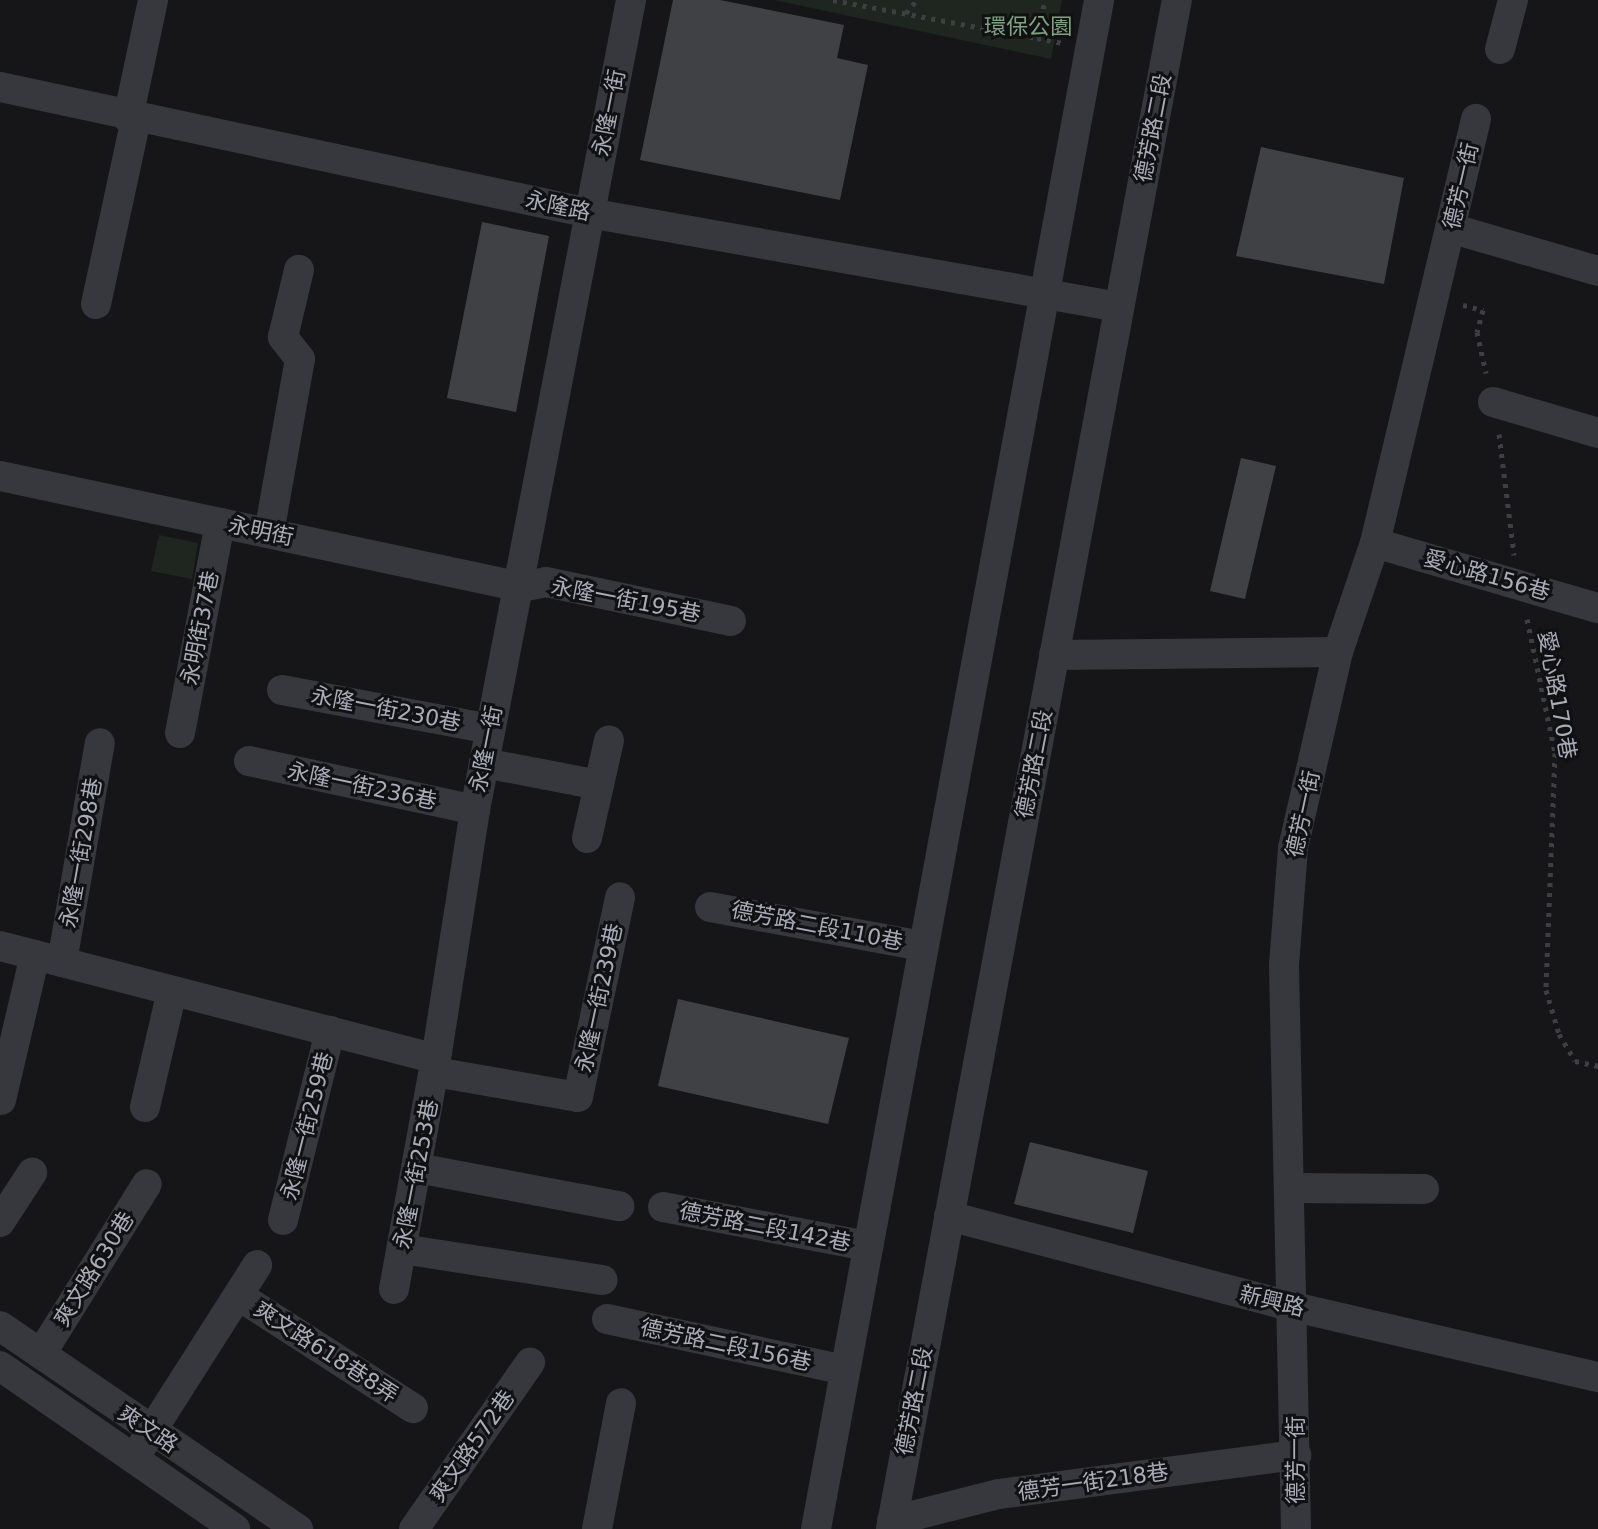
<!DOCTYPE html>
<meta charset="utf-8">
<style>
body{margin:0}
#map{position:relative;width:1598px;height:1529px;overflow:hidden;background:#161618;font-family:"DejaVu Sans","Noto Sans TC",sans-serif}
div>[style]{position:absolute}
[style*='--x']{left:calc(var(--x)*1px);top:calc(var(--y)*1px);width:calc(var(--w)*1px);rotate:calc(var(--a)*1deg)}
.green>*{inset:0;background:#1e261f}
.building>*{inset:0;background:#404145}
.path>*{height:5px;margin-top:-2.5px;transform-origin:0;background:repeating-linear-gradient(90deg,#3d3f44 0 4px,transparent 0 10px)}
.minor>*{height:30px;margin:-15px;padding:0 15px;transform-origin:15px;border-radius:15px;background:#37383d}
span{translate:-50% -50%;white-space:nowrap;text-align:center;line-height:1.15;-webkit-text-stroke:6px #111113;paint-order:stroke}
.park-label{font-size:22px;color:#7fa381}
.street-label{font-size:22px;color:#a8adb8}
</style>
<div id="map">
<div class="green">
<div style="clip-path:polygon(774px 0,1062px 0,1051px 59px)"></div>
<div style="clip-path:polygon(159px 535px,198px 543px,192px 579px,151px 571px)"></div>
</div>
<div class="building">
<div style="clip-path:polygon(673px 0,720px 0,844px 25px,837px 58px,868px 65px,840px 200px,640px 160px)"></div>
<div style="clip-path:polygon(1261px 147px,1404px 178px,1384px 284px,1236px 256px)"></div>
<div style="clip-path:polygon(482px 222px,549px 236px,516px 412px,447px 398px)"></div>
<div style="clip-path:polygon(1241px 458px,1276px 466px,1245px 599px,1210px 591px)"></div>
<div style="clip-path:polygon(678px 999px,849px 1038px,828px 1124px,658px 1086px)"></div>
<div style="clip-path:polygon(1030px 1142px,1148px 1171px,1133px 1233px,1014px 1204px)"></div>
</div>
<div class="path">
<div style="--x:833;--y:0;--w:208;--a:10.6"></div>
<div style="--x:1037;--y:38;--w:39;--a:-78"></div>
<div style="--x:906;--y:13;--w:17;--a:-50"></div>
<div style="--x:1037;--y:38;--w:25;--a:11"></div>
<div style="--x:1463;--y:305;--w:21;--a:14"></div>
<div style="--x:1483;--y:310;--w:23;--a:105"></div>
<div style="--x:1477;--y:332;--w:42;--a:77.6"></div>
<div style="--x:1499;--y:434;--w:122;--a:82.9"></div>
<div style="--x:1527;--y:619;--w:137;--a:78.2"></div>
<div style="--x:1555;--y:753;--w:237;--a:92.2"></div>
<div style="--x:1546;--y:990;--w:46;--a:73.5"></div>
<div style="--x:1559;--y:1034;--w:31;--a:59"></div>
<div style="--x:1575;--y:1061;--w:24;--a:12"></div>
</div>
<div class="minor">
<div style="--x:1500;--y:49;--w:51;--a:-75.1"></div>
<div style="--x:0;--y:87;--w:602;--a:12.07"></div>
<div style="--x:589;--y:213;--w:538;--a:10.06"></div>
<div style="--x:128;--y:118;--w:121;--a:-78"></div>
<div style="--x:1450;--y:228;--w:154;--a:16.2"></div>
<div style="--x:96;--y:304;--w:189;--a:-77.8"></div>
<div style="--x:1493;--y:402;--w:109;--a:16.4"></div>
<div style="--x:0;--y:476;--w:533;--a:12.03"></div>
<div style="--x:521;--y:587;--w:25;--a:-11"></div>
<div style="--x:546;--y:582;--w:189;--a:11.9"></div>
<div style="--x:269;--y:533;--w:177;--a:-79.9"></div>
<div style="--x:300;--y:359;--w:28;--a:-128"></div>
<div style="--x:283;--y:337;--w:69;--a:-76.6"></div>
<div style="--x:1375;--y:543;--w:232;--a:16.3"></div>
<div style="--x:1054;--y:655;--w:284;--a:-0.6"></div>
<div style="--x:282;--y:690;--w:212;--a:10.6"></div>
<div style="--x:180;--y:733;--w:214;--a:-79.2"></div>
<div style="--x:249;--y:761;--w:231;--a:12.2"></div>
<div style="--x:484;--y:763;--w:117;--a:10.8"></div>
<div style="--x:587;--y:838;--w:100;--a:-77.3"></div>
<div style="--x:710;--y:907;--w:217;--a:10.4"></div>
<div style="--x:0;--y:946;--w:450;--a:14.5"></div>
<div style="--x:436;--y:1059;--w:252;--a:-81.1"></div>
<div style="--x:475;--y:810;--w:825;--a:-79.1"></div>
<div style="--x:62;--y:962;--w:222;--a:-80.2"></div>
<div style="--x:435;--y:1072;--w:145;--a:9.9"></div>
<div style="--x:578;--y:1097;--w:204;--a:-78.1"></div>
<div style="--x:1;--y:1100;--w:149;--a:-76.8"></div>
<div style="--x:145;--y:1107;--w:119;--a:-76.9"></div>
<div style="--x:417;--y:1168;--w:206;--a:10.7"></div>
<div style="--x:1290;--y:1188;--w:134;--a:0.4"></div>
<div style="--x:663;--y:1207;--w:209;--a:10.8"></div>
<div style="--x:949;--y:1216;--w:357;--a:14.8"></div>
<div style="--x:1294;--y:1307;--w:312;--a:13"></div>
<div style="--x:283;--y:1220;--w:195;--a:-76"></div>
<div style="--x:0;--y:1222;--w:59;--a:-56.9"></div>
<div style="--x:402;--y:1249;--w:203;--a:8.8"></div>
<div style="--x:394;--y:1289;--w:234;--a:-79.7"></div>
<div style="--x:239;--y:1296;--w:207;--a:32.8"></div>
<div style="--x:607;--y:1319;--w:243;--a:12.1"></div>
<div style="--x:0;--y:1326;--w:361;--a:34.3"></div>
<div style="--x:41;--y:1354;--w:200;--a:-58.1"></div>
<div style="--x:0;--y:1366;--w:286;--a:34.7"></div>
<div style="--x:140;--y:1449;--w:218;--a:-57.5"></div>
<div style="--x:892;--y:1521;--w:110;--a:-14.2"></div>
<div style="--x:999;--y:1494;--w:300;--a:-7.5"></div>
<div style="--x:414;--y:1529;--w:203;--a:-55.1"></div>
<div style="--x:597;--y:1529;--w:128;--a:-79.2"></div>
<div style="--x:816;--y:1529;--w:1555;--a:-79.51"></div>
<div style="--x:891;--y:1529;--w:1556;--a:-79.41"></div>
<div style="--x:1296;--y:1529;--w:564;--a:-91.22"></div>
<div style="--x:1284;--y:965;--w:117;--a:-85.6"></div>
<div style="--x:1293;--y:848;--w:201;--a:-77.1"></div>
<div style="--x:1338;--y:652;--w:115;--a:-71.3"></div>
<div style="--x:1375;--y:543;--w:436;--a:-76.6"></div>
</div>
<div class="park-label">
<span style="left:1028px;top:27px">環保公園</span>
</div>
<div class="street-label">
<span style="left:609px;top:113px;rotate:-79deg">永隆一街</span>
<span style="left:1153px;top:128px;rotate:-79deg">德芳路二段</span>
<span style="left:1461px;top:186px;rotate:-77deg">德芳一街</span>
<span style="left:558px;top:206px;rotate:12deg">永隆路</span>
<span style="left:261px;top:531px;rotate:12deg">永明街</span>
<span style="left:1487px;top:575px;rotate:16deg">愛心路156巷</span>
<span style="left:626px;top:600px;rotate:11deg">永隆一街195巷</span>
<span style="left:200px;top:628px;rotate:-79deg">永明街37巷</span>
<span style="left:1557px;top:695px;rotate:80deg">愛心路170巷</span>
<span style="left:386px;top:709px;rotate:11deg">永隆一街230巷</span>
<span style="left:486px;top:749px;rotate:-79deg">永隆一街</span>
<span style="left:1034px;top:764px;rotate:-79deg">德芳路二段</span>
<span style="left:362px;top:786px;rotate:12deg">永隆一街236巷</span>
<span style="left:1303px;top:814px;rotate:-78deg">德芳一街</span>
<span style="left:81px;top:853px;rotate:-80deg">永隆一街298巷</span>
<span style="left:817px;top:926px;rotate:11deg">德芳路二段110巷</span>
<span style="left:599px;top:998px;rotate:-78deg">永隆一街239巷</span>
<span style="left:307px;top:1126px;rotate:-76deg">永隆一街259巷</span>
<span style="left:416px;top:1174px;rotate:-79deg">永隆一街253巷</span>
<span style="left:765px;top:1227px;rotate:11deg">德芳路二段142巷</span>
<span style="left:94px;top:1269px;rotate:-58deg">爽文路630巷</span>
<span style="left:1272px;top:1301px;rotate:14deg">新興路</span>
<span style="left:726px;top:1345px;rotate:12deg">德芳路二段156巷</span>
<span style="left:326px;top:1352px;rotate:33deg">爽文路618巷8弄</span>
<span style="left:914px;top:1401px;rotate:-79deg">德芳路二段</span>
<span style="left:148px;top:1429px;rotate:34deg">爽文路</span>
<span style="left:472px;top:1446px;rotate:-55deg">爽文路572巷</span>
<span style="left:1296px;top:1460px;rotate:-90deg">德芳一街</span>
<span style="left:1093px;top:1482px;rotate:-8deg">德芳一街218巷</span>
</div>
</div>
